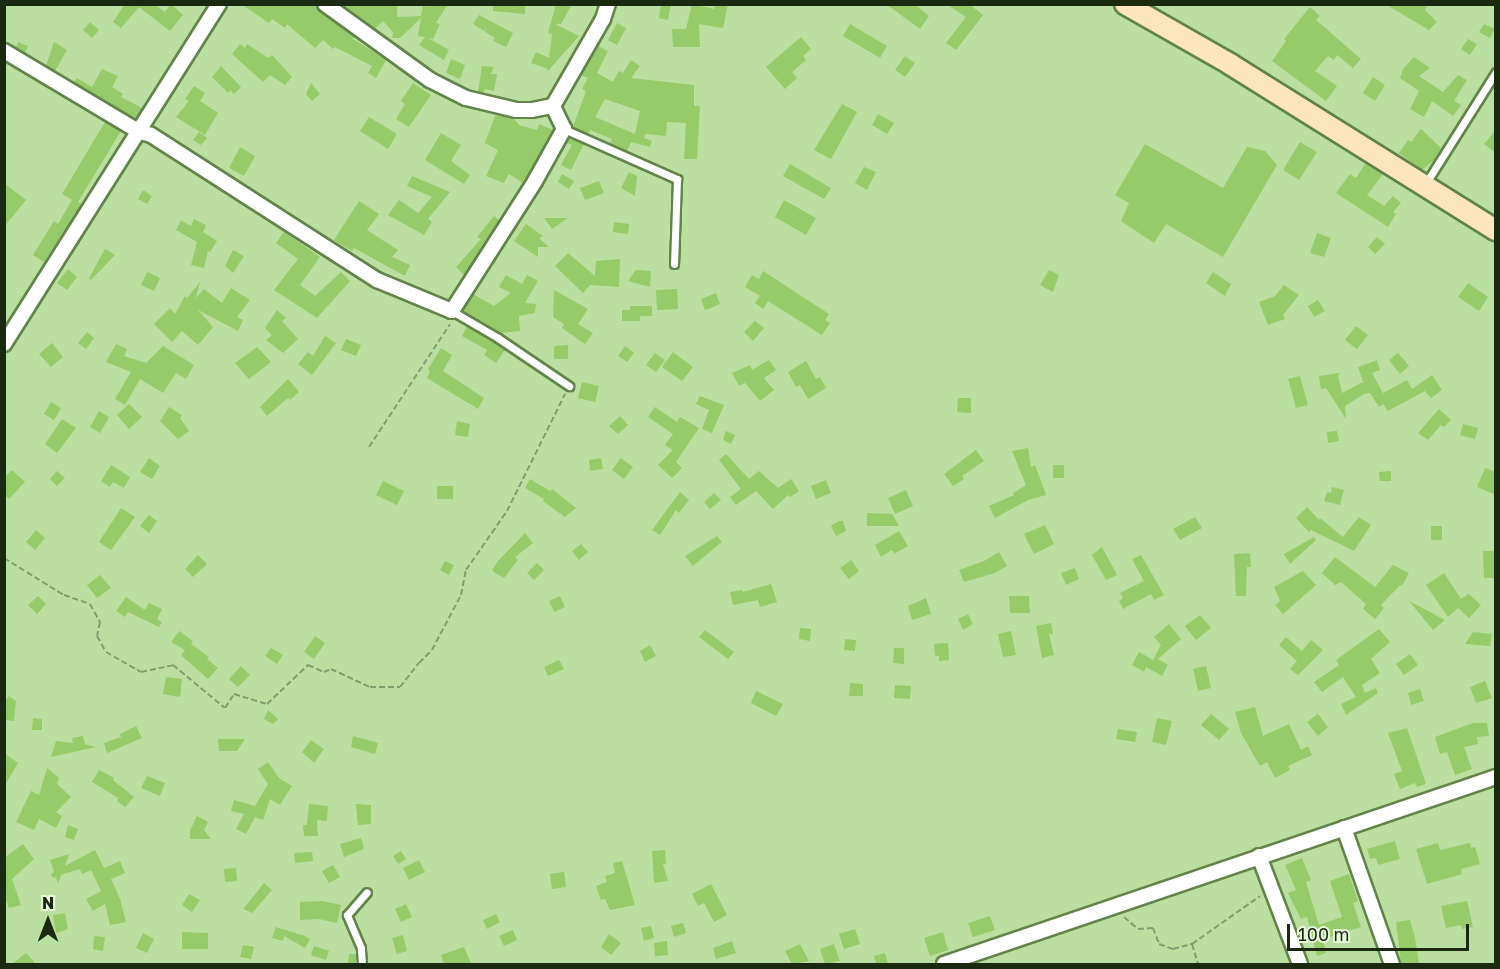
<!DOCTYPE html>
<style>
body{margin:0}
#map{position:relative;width:1500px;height:969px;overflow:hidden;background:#bbdfa1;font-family:"Golos Text",sans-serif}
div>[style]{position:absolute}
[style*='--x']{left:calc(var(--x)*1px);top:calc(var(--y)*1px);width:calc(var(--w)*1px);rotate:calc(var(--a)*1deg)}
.building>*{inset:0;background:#95cb69}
.path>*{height:2px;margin-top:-1px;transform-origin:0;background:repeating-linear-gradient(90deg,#819d6d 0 6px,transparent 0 9px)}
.roads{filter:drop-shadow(2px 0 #628349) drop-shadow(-2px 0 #628349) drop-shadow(0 2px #628349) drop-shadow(0 -2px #628349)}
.service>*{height:7px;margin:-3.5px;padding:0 3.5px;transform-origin:3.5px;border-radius:3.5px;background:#fff}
.minor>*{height:14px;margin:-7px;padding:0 7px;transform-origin:7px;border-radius:7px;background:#fff}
.secondary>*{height:20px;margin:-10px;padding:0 10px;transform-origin:10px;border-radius:10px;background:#fde5be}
span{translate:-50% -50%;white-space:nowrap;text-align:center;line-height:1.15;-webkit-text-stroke:4.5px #e7fadb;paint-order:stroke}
.frame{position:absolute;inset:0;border:6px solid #1b2911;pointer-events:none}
.north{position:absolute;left:18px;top:891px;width:60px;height:60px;-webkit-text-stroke:4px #e7fadb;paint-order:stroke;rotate:0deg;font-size:16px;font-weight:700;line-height:24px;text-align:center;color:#1b2911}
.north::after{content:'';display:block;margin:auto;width:21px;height:27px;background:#1b2911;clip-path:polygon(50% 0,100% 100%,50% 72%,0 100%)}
.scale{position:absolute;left:1287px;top:924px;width:182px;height:27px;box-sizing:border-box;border:3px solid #1b2911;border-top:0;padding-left:8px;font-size:18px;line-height:21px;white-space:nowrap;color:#1b2911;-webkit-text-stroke:4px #e7fadb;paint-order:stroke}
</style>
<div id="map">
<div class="building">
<div style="clip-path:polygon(125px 4px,154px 4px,165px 12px,171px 4px,183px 15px,170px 31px,139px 7px,121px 28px,113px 22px)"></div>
<div style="clip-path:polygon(241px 4px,316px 4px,320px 11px,357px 38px,352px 38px,386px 60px,376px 78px,368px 73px,372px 66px,335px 47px,333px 49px,323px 40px,315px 48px,287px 24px,285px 28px,272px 19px,269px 23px)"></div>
<div style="clip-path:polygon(341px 4px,397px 4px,397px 17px,421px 16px,423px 4px,427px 7px,430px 4px,448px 4px,436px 23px,440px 24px,433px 39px,428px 38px,449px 50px,444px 60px,419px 45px,425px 37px,418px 36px,421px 18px,400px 38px,392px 38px,393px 32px,383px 21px,375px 29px)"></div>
<div style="clip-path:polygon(493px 4px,525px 4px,525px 14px,493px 11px)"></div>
<div style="clip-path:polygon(556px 4px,572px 4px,561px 24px,555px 24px,579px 36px,547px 72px,548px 69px,531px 63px,536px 52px,549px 58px,552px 34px,548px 33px)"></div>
<div style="clip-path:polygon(661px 4px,671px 4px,668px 20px,659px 18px)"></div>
<div style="clip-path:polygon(692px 4px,714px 9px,715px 4px,728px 4px,723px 28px,699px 24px,700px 47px,673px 47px,672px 29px,686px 29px)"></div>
<div style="clip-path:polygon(886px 4px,914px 4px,929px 16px,920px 29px)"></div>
<div style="clip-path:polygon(946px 4px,969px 4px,983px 15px,956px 50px,946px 43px,966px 17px)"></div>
<div style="clip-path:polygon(1385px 4px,1428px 4px,1425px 10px,1437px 22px,1429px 30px)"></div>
<div style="clip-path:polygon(1310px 7px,1320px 16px,1316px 20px,1361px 59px,1353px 68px,1337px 55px,1334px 60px,1328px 56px,1315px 71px,1337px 86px,1326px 101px,1272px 61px,1286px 41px,1284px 39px)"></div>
<div style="clip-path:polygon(479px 15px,513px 33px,506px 47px,493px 41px,495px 38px,485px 32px,486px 26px,484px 31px,473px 24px)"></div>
<div style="clip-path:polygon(90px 22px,99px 30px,92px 38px,83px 30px)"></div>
<div style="clip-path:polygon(617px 23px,626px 28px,617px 45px,608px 40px)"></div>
<div style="clip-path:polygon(850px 24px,887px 46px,880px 58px,843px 36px)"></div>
<div style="clip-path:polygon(1484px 24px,1495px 29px,1490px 38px,1479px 32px)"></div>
<div style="clip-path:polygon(801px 37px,811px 49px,803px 56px,806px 60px,792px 72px,797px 78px,785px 89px,766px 67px)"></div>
<div style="clip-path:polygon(1468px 39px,1477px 44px,1470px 55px,1461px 49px)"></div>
<div style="clip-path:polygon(18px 42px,28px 46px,25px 53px,16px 48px)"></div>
<div style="clip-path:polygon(54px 42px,67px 50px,55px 71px,46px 66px)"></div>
<div style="clip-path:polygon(240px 44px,245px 48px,247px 44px,268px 58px,272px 55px,292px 77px,285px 85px,270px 75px,263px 82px,232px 54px)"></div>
<div style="clip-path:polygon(evenodd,598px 46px,608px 51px,597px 73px,613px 82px,619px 71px,623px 73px,631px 60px,640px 66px,631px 78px,694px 85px,694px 106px,700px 106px,697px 159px,684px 159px,686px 123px,667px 122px,666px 136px,645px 134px,644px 138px,652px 141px,650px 147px,631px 142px,627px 151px,610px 143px,612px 139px,590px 130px,588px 134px,573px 127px,586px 91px,582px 89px,588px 78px,581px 75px,598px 46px,605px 99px,640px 111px,635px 134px,595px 117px,605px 99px)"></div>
<div style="clip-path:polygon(905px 56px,915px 63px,905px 77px,895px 70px)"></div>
<div style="clip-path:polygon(1414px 57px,1430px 68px,1419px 76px,1443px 92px,1458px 75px,1467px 80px,1454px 101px,1461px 105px,1453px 116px,1432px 101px,1424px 117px,1410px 109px,1419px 91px,1400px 78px,1403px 69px)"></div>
<div style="clip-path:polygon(451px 59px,465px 65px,460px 79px,446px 73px)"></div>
<div style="clip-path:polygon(221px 66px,241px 87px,234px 94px,230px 90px,228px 93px,212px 77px)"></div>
<div style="clip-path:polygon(482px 66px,494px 67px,491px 74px,497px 74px,494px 91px,485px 89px,483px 93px,478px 92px)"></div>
<div style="clip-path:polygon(102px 69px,118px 76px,112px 87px,123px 94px,121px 97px,142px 108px,136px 119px,74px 82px,77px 78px,92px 87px)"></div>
<div style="clip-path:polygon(1373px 77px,1385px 85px,1375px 101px,1363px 93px)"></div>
<div style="clip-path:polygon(311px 83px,320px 94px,312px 101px,306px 94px)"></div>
<div style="clip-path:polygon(413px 83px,431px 95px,409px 127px,396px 119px,405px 104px,401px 101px)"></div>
<div style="clip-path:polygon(194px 86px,205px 93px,200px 101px,218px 113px,205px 135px,176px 117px,189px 101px,185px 99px)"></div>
<div style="clip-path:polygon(842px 104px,857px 112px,831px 159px,814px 150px)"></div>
<div style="clip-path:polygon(878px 114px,894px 123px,887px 134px,872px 125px)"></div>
<div style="clip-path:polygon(498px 115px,514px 119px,519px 125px,537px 130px,539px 124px,553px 130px,523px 183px,509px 174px,504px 183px,486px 176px,498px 150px,485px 143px,495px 116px)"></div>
<div style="clip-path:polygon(369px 117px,397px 134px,388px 149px,360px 131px)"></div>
<div style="clip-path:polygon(105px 122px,121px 131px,78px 202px,82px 204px,44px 262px,33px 255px,54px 221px,58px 224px,72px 200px,62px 194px)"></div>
<div style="clip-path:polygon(1421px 129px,1441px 148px,1434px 160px,1422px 170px,1399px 153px,1408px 140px,1411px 142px)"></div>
<div style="clip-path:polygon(1496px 130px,1496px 153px,1484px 144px)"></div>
<div style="clip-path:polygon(199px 132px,207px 138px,201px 145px,193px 140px)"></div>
<div style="clip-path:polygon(441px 133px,461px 145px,451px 161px,470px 175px,464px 184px,425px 160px)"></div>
<div style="clip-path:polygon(570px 138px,584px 144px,571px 170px,561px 165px,572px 145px,567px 143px)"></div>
<div style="clip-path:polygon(1300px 142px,1317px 152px,1299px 180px,1283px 170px)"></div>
<div style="clip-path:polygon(1145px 144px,1223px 188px,1247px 147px,1265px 151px,1277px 165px,1223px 257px,1166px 224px,1154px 243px,1121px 221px,1129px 203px,1115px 195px)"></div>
<div style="clip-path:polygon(240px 147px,255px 156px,244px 176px,229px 168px)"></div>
<div style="clip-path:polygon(1366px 163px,1383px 174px,1367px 195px,1384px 206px,1393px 196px,1401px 203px,1393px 212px,1396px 214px,1388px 227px,1336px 193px,1350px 174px,1356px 178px)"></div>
<div style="clip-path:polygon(790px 164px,831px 188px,824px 199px,783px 176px)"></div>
<div style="clip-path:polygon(864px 167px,876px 172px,867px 190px,855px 183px)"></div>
<div style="clip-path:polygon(629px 172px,637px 176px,635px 196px,621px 188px)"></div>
<div style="clip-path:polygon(562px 174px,574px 181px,569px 189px,558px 182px)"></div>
<div style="clip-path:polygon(412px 176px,450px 192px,428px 219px,432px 222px,424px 235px,388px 215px,399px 200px,418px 213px,432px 197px,407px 186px)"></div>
<div style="clip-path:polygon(599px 181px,604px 193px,585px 200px,580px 188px)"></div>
<div style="clip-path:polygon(4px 183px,26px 200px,4px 227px)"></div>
<div style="clip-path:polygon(143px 190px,152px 196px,147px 204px,138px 199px)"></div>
<div style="clip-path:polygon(784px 200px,816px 218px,806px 235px,775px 217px)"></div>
<div style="clip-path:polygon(359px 201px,379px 214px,367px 230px,398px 250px,392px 257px,410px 265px,405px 276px,354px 248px,352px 251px,334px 240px)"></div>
<div style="clip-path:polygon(494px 216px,499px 220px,464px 275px,456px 267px,481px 239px,477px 237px)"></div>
<div style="clip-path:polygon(544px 218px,568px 218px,552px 229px)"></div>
<div style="clip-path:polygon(194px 219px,206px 225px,203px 232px,217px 241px,210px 252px,208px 251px,204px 268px,191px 265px,197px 242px,176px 230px,181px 220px,191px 226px)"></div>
<div style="clip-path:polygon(614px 222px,629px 224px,628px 234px,613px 232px)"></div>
<div style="clip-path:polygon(526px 224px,543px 236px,539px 238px,549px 247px,538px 247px,538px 257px,514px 241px)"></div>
<div style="clip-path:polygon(284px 232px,320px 257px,300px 285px,315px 296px,341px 272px,350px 281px,317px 318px,274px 290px,298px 259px,276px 243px)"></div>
<div style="clip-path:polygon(1317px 233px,1331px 238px,1324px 257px,1310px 253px)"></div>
<div style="clip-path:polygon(1377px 237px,1385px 244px,1375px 254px,1368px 247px)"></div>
<div style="clip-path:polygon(105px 249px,115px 255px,91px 280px,89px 278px)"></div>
<div style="clip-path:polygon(233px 250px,244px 256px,233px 273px,225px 266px)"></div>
<div style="clip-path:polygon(568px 253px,595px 276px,596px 261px,620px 259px,619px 287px,590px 285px,583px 293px,555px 266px)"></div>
<div style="clip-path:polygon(68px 269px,77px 277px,67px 290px,57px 283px)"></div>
<div style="clip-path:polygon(636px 270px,651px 271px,650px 287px,628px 281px)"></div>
<div style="clip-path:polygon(1049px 270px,1059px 275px,1053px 292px,1040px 285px)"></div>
<div style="clip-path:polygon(763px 271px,829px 314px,825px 320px,830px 323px,822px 335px,768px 301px,763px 309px,755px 303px,760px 296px,745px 287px,752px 275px,759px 279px)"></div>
<div style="clip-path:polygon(147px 272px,160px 278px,154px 291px,141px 285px)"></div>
<div style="clip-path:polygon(1213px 272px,1231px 284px,1225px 296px,1206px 283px)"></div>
<div style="clip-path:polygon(506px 275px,522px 284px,527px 275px,538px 281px,525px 303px,536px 304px,535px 313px,519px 316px,520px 331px,500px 333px,463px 311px,473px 294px,494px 306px,511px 293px,499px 287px)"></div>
<div style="clip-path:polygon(200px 282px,196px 298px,204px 289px,222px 303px,231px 288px,250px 300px,237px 317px,243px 320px,238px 331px,198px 310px,213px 327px,198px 345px,182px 331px,172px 342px,154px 324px,170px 308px,175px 314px,185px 296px,187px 298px)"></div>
<div style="clip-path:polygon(1468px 283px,1488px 297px,1479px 311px,1458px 297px)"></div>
<div style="clip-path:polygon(1284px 285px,1299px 295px,1283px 315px,1285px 319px,1268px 325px,1259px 302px,1275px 296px)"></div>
<div style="clip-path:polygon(677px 289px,678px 309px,657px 310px,656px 290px)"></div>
<div style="clip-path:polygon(554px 290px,588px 309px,578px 324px,593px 333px,585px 344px,562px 328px,564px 324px,553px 317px)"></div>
<div style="clip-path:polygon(716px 293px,720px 304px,705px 310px,701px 299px)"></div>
<div style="clip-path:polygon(1318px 300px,1325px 311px,1314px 317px,1308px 306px)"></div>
<div style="clip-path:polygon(630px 306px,652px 306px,652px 316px,640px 316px,640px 321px,622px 321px,622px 310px,630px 310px)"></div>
<div style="clip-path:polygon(277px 310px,286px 318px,282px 321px,298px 339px,283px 353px,266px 340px,272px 335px,265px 328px)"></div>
<div style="clip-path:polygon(755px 321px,764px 328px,753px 341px,744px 332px)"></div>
<div style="clip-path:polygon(467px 326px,505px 350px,496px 363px,484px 355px,487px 350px,462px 336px)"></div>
<div style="clip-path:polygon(1356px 326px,1368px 335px,1357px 349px,1345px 340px)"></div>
<div style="clip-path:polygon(87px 332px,94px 338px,86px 349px,78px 343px)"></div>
<div style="clip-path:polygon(325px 336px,336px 343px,312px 375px,298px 364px,308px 352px,313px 356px)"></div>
<div style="clip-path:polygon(346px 339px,361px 345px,356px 356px,341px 350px)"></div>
<div style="clip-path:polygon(52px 343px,63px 357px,51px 367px,39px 354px)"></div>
<div style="clip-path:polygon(116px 344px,127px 349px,124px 356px,146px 363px,163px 346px,194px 365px,186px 379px,176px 373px,163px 393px,140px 379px,125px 405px,115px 399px,131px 372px,106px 362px)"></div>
<div style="clip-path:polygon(568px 345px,568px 359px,554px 359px,554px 346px)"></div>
<div style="clip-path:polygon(625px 346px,634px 353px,627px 362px,618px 356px)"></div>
<div style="clip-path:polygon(257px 347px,271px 362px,249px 379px,235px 363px)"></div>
<div style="clip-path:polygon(441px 348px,452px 355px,443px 371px,484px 398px,478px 409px,427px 378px,430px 371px,428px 369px)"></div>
<div style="clip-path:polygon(673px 352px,693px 367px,682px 381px,662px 367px)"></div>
<div style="clip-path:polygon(655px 353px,665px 360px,656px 372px,646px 365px)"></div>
<div style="clip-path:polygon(1398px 353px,1409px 366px,1400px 374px,1389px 360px)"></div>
<div style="clip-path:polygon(769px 360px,776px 370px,764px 378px,774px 390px,760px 401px,745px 383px,739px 386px,732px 373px,750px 365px,752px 370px)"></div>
<div style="clip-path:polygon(1377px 360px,1380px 370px,1372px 373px,1383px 393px,1407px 380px,1412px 389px,1432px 375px,1442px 390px,1431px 398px,1425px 391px,1388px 411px,1383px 404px,1379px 407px,1370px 393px,1364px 394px,1345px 406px,1346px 419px,1326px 388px,1321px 389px,1319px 376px,1340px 373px,1338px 376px,1342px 393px,1363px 382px,1358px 367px)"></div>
<div style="clip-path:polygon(806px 361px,816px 379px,820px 377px,826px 388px,808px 399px,800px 385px,796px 387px,788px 372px)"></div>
<div style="clip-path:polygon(1300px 376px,1308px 405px,1296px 408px,1288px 379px)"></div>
<div style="clip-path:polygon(288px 379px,299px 392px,290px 400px,288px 398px,267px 416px,260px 407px)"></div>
<div style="clip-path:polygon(582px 382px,599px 386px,595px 402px,578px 398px)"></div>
<div style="clip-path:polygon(700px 396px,724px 405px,712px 433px,702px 429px,709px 410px,696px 404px)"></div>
<div style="clip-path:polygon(958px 398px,971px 398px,971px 413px,957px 412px)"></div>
<div style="clip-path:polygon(51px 402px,61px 408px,54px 420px,44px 414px)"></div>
<div style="clip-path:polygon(129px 404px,142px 417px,129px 429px,117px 415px)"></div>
<div style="clip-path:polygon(169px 407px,182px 415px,180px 418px,189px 431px,178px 439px,160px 421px)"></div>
<div style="clip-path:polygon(655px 407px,677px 422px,680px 417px,699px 428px,676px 462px,682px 468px,672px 478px,658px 465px,673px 450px,665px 445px,673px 434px,648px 417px)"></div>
<div style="clip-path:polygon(1439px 409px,1451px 420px,1444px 427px,1441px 425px,1428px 440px,1418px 433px)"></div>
<div style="clip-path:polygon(99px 411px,109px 417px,100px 433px,90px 427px)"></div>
<div style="clip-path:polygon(620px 416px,628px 425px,618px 434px,609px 426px)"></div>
<div style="clip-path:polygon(62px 419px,76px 428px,57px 453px,45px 444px)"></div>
<div style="clip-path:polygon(457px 421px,470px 424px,468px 437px,455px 435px)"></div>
<div style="clip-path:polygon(1463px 424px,1478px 428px,1475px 439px,1460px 435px)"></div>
<div style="clip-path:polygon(726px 431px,735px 435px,731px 444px,723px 440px)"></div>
<div style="clip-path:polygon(1337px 431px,1339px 441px,1328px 443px,1327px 432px)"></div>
<div style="clip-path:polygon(1028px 448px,1031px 467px,1035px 465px,1046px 495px,1028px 500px,995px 518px,989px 506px,1014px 495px,1013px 493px,1026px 485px,1012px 451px)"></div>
<div style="clip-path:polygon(976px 450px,984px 461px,962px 476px,964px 479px,953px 486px,944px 474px)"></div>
<div style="clip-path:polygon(726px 454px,749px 479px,759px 471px,778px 488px,791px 479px,799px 491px,790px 497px,788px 495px,773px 509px,756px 491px,736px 505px,730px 497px,741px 489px,719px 460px)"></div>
<div style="clip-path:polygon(149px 458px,160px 466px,152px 479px,140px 472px)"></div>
<div style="clip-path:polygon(601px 458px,603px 469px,590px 471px,589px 460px)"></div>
<div style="clip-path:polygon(621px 458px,633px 467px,624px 479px,612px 470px)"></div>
<div style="clip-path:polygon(111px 465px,130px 477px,124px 488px,113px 482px,110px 487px,101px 481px)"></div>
<div style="clip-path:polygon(1053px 465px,1064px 465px,1064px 478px,1053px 478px)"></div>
<div style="clip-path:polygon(1485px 468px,1496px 472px,1496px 495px,1477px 487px)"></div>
<div style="clip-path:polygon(12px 470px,25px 482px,9px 499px,4px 494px,4px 478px)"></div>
<div style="clip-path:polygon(57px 471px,65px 478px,57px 486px,50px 479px)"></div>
<div style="clip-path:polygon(1391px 471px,1391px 481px,1380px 481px,1379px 472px)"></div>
<div style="clip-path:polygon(530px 479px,550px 491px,552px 489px,576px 508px,565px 517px,543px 501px,544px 499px,525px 488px)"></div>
<div style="clip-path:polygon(826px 480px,831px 493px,816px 499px,811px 486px)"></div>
<div style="clip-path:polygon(383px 481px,404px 491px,397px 505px,376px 495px)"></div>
<div style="clip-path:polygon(437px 486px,453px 486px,453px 499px,437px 499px)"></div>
<div style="clip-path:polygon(1332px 487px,1344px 490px,1340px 505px,1324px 501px,1327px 492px,1331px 493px)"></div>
<div style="clip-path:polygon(906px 490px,913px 506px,895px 514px,888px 498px)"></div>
<div style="clip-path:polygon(680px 492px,689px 500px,679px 513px,676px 510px,660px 535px,652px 530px)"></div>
<div style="clip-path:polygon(714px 493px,721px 500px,710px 509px,704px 502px)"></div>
<div style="clip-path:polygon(1307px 507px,1319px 520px,1320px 518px,1343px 537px,1359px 517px,1371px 525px,1354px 551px,1311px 530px,1309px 532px,1296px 518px)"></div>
<div style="clip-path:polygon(121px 508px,135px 517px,111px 550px,99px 542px)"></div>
<div style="clip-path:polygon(867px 513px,892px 514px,899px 526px,867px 526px)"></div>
<div style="clip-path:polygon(149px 515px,157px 521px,149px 533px,140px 526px)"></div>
<div style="clip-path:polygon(1195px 517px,1202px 528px,1180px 540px,1173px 529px)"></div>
<div style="clip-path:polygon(839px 521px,843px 521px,846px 531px,836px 536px,831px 526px)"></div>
<div style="clip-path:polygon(1045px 525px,1054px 544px,1034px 554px,1024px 534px)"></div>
<div style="clip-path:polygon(1431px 526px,1442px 526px,1442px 540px,1431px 540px)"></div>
<div style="clip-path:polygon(36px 530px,45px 538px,35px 550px,26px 542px)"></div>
<div style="clip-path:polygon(899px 531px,908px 546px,894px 554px,892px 550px,881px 557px,875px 545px)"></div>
<div style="clip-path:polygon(525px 533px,533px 543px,515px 557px,518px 560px,504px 578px,495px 573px,492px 570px,498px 561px)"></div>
<div style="clip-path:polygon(717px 536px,722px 542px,693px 566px,685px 556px)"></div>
<div style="clip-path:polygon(1314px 537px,1316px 540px,1290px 564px,1284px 554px)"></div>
<div style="clip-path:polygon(581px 544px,588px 552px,579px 560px,572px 551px)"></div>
<div style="clip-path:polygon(1102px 547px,1117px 575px,1106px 580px,1092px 555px)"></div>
<div style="clip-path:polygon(1483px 551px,1496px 551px,1496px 578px,1484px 578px)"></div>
<div style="clip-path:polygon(999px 552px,1007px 566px,995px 573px,964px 582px,959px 570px,984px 561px)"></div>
<div style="clip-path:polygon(1250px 553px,1251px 567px,1247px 567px,1246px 596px,1236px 596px,1234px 554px)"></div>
<div style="clip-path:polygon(198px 555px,207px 564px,193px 577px,185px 569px)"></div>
<div style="clip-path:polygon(1141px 555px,1164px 595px,1154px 600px,1151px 594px,1123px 609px,1119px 601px,1123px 598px,1120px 593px,1144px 581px,1132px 559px)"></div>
<div style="clip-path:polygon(1335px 557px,1375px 587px,1393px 565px,1409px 573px,1402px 586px,1400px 585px,1381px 605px,1384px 608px,1375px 619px,1363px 609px,1366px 604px,1341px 582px,1335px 585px,1322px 573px)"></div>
<div style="clip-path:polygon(851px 560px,859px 571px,849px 579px,840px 568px)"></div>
<div style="clip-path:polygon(445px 561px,454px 565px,449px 575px,440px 570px)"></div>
<div style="clip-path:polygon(537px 563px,544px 570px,534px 580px,527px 573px)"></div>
<div style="clip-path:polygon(1075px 568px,1079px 579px,1066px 585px,1061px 573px)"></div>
<div style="clip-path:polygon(1303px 571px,1316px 585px,1283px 614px,1275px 605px,1280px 601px,1274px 587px)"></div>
<div style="clip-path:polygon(1444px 573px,1461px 599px,1469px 594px,1481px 605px,1469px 618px,1458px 608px,1448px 617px,1426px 585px)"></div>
<div style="clip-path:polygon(100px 575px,111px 588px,97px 598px,87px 585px)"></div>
<div style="clip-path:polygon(771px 584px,777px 602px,760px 607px,758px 600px,733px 605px,730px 592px,742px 590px,743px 592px)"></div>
<div style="clip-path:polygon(38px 596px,46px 604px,37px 614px,28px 605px)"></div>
<div style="clip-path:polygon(560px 596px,565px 607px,554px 612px,549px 601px)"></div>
<div style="clip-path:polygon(1009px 596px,1029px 596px,1030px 613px,1010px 613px)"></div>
<div style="clip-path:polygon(126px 597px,145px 610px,149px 603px,162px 609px,157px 619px,162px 622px,159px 627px,128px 612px,125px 617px,116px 611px)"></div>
<div style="clip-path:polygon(926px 598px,931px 614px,912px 620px,908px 606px)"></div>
<div style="clip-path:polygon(1409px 601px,1445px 620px,1433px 630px)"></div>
<div style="clip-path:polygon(968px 614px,973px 624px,963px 630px,958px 619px)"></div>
<div style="clip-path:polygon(1200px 615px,1211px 628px,1196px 640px,1185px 626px)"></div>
<div style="clip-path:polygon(1051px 623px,1053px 634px,1049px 634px,1054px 655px,1042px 658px,1036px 626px)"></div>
<div style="clip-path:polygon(1169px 624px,1181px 639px,1158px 659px,1168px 665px,1162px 676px,1146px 667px,1144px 672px,1132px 665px,1139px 652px,1153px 660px,1161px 645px,1154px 637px)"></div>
<div style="clip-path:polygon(800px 628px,811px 629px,810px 641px,799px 639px)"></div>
<div style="clip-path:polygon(1379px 629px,1390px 642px,1371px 659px,1380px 673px,1362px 685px,1365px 693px,1376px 688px,1378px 693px,1346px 715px,1341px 704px,1356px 697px,1343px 677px,1322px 692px,1314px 682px,1339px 665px,1336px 660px)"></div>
<div style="clip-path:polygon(705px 630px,734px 652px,728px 659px,699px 637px)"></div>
<div style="clip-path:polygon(179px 631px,193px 641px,191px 644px,209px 657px,207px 659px,218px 668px,208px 679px,181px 655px,185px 650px,171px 642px)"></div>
<div style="clip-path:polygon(1011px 631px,1016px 655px,1003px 657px,998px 634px)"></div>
<div style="clip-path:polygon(1473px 632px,1492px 634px,1490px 646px,1465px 644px)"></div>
<div style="clip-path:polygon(315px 636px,325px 643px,314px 659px,304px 652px)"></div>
<div style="clip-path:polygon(1286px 637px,1302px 651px,1311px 640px,1323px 650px,1298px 675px,1290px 669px,1297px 661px,1279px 645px)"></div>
<div style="clip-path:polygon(845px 639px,856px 640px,855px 651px,844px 650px)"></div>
<div style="clip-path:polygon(948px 643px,949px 660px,939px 661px,939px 656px,935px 656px,934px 644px)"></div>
<div style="clip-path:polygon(650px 645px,656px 656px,645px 662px,640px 651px)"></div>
<div style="clip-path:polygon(271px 648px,283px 655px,277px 664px,265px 656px)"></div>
<div style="clip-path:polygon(894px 648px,904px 648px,904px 664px,893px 663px)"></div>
<div style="clip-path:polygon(1410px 654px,1418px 665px,1404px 675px,1396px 664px)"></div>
<div style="clip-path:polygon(559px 660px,564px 669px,548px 676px,544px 667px)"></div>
<div style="clip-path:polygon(241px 666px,250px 675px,238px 687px,229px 679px)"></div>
<div style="clip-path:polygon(1206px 666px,1211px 688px,1198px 691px,1193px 669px)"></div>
<div style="clip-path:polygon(166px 677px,182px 679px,180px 697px,163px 694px)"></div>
<div style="clip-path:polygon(1485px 681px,1492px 698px,1476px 703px,1470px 687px)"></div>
<div style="clip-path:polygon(850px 683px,863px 684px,863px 696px,849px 696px)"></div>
<div style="clip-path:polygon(895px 685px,911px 686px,910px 699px,894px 698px)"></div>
<div style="clip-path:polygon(1420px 689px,1424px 701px,1411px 705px,1408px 693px)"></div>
<div style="clip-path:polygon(756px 691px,783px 704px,776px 716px,751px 703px)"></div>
<div style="clip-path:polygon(9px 696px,16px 701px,14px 721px,4px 720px,4px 702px)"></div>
<div style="clip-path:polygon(1255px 707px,1263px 736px,1289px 724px,1301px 750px,1308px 746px,1312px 755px,1288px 766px,1290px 770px,1275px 778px,1267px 762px,1260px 766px,1241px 733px,1235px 712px)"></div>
<div style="clip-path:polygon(268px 710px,278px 719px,273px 724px,264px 719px)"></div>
<div style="clip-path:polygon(1211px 714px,1229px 729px,1219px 740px,1201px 725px)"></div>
<div style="clip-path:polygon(1318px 714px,1328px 727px,1318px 736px,1307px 722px)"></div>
<div style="clip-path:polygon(33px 718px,42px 719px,42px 730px,32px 730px)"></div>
<div style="clip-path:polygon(1157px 718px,1172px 721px,1166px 745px,1152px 742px)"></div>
<div style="clip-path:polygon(1473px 723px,1487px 723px,1489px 736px,1477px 737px,1478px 744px,1464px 747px,1472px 769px,1455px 775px,1447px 752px,1440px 754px,1435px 737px)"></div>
<div style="clip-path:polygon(136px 726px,142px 738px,107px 753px,104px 743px,121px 737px,120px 734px)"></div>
<div style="clip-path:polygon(1407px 728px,1426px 784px,1417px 787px,1415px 783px,1400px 789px,1394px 774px,1402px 771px,1388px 733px)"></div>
<div style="clip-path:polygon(1118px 729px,1137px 732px,1135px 742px,1116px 739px)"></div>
<div style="clip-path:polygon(83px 736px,85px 744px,96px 747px,51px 757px,56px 741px,73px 743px,72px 738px)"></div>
<div style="clip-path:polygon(353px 736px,378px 743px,375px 754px,351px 747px)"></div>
<div style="clip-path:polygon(218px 739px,245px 739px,237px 751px,219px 751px)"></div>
<div style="clip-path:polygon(311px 740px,324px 749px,314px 763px,302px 752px)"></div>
<div style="clip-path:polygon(4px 753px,18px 763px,4px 787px)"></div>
<div style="clip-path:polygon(268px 762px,279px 778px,292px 786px,280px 805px,270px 799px,263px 820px,255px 817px,246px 834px,236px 829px,244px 814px,231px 811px,234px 800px,255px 806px,268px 784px,258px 769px)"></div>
<div style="clip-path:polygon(47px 768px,59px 778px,57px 784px,71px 797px,56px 812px,62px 816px,56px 828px,39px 819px,34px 830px,16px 822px,31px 791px,39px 795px)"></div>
<div style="clip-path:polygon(99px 770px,114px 778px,113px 780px,134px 797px,125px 807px,117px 801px,118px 798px,92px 782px)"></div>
<div style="clip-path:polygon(147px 776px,165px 783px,160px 796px,141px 788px)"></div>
<div style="clip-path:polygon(309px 804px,328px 806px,327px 821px,317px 820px,318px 836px,304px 836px,303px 825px,307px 825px)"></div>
<div style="clip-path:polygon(356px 804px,371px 805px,371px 824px,358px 825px)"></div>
<div style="clip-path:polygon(197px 816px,208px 822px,204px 830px,211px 839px,190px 839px,190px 830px)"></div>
<div style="clip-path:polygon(68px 825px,78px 829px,74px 840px,65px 837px)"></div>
<div style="clip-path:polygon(361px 838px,364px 849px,344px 857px,340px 844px)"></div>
<div style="clip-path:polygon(1395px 841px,1400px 859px,1378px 865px,1376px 858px,1370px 859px,1367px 849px)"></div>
<div style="clip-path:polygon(1438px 843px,1440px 850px,1470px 843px,1471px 848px,1475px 847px,1480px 864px,1461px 869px,1462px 874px,1427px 884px,1416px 849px)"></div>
<div style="clip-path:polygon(23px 844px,34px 859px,12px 879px,21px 905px,9px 908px,4px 895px,4px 858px)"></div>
<div style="clip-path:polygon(95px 850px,104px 868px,120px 861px,125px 873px,111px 879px,120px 899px,126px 922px,110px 925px,105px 904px,93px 911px,86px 899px,101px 891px,91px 870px,82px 874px,80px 869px,61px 875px,58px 884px,56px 877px,53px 878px,51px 874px,54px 872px,50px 860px,69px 854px,65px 866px)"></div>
<div style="clip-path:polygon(665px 850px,666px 864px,663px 864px,668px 881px,654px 883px,652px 851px)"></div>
<div style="clip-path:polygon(401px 851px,406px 859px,398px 864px,393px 856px)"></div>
<div style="clip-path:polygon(312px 852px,313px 861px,295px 863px,294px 853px)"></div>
<div style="clip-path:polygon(1302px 858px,1311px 880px,1306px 882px,1319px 925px,1342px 917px,1330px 881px,1349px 874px,1358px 901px,1353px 903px,1361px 927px,1323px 939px,1326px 953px,1317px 956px,1307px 917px,1301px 919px,1288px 893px,1296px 890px,1285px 865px)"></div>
<div style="clip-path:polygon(419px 860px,425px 872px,409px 880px,403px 868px)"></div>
<div style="clip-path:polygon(622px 861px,635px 905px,610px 910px,605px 899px,601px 900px,596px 886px,607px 882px,605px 876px,615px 873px,613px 863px)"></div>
<div style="clip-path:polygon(333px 865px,340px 877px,329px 883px,322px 871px)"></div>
<div style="clip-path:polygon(236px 868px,237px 881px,225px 882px,224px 869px)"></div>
<div style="clip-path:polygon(564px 872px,566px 887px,552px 889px,550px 874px)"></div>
<div style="clip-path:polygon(264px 883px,272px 890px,252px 913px,243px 909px)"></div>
<div style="clip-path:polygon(711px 884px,727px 915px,714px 922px,704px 903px,698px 906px,692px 894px)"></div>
<div style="clip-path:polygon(189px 894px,200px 900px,192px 912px,182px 905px)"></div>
<div style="clip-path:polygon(322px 901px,341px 905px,337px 923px,319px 919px,300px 920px,300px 902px)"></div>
<div style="clip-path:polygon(1467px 901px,1473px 927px,1462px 929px,1461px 925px,1446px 928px,1441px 906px)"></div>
<div style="clip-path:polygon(406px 904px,412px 917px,401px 922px,395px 909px)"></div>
<div style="clip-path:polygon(65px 913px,68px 929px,56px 933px,53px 915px)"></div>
<div style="clip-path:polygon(496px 914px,500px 922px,487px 929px,483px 920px)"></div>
<div style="clip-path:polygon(990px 916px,995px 930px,973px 937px,968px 923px)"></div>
<div style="clip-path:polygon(1410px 920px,1415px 937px,1419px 964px,1401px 963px,1396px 922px)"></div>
<div style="clip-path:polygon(683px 923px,686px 933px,674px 937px,671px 926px)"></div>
<div style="clip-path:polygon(651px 926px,654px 938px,644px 941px,641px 928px)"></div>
<div style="clip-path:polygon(276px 927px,305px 936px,310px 939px,305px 948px,284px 936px,283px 941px,272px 938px)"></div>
<div style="clip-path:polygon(855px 929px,860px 944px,844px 949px,839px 934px)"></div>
<div style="clip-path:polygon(513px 930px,517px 940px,504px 946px,499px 936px)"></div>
<div style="clip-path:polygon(182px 932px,208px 933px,208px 949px,182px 949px)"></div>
<div style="clip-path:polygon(943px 932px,948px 950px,930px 956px,924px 938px)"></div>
<div style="clip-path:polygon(143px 933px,154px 939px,147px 953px,136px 948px)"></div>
<div style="clip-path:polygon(609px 934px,621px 943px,611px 955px,601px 947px)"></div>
<div style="clip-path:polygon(403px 935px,407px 951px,397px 954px,392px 938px)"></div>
<div style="clip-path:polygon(94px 936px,105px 937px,103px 951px,93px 949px)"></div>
<div style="clip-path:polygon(667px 941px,668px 955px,655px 956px,654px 943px)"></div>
<div style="clip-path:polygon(732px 941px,736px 953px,716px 959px,713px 948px)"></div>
<div style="clip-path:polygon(800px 944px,809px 961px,792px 964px,785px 951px)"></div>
<div style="clip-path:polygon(834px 944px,840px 961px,825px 964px,820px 949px)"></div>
<div style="clip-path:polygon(243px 945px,254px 947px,251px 959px,240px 957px)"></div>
<div style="clip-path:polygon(314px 946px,329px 951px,326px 960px,311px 955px)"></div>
<div style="clip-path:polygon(464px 947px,471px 964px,444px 964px,441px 955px)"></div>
<div style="clip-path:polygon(26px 953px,36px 964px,12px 964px)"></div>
<div style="clip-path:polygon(885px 953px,888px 964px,876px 964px,874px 956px)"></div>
<div style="clip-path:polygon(349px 954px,356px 954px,356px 964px,348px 964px)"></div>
</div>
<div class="path">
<div style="--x:369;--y:447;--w:147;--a:-56.6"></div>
<div style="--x:4;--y:558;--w:70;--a:31.7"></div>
<div style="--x:64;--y:595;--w:28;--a:19"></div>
<div style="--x:90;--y:604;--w:21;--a:61"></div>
<div style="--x:100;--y:622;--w:14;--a:102"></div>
<div style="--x:97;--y:636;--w:18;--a:61"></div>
<div style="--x:106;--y:652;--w:40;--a:29.7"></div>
<div style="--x:141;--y:672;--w:33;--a:-12"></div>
<div style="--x:173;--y:665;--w:67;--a:39.6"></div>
<div style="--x:225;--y:708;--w:17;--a:-57"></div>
<div style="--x:234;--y:694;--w:34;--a:17"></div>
<div style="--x:267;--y:704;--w:57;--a:-43.6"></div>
<div style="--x:308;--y:665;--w:17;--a:24"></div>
<div style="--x:324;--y:672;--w:8;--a:-23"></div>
<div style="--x:331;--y:669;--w:43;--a:24.8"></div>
<div style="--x:370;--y:687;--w:30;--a:0"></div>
<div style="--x:400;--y:687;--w:31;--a:-52"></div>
<div style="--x:419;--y:663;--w:18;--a:-45"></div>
<div style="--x:432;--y:650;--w:62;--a:-62.2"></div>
<div style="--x:461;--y:595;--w:25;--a:-79"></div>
<div style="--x:466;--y:570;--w:72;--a:-55.2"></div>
<div style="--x:507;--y:511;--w:131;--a:-63.6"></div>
<div style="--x:1124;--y:917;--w:18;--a:41"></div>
<div style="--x:1138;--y:929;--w:15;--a:-4"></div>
<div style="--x:1153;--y:928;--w:17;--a:69"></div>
<div style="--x:1159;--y:944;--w:15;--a:20"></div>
<div style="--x:1173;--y:949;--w:20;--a:-15"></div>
<div style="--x:1192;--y:944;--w:83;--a:-35.2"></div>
<div style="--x:1192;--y:944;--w:21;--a:73"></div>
</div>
<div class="roads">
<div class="service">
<div style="--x:564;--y:129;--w:124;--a:23.9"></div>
<div style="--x:677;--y:179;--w:85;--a:92"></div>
<div style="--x:1426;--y:183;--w:131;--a:-57.8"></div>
<div style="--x:452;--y:311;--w:53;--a:30.4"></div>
<div style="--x:498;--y:338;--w:86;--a:34.1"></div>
<div style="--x:362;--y:964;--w:16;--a:-94"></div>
<div style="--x:361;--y:948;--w:36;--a:-113"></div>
<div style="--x:347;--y:915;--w:30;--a:-49"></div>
</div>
<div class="minor">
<div style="--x:325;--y:4;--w:130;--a:35.9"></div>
<div style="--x:430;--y:80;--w:40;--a:26.6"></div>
<div style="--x:466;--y:98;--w:51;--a:13.5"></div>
<div style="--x:516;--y:110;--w:16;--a:0"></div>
<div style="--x:532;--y:110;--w:21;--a:-11"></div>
<div style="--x:553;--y:106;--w:100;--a:-60.1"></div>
<div style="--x:603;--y:19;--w:16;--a:-72"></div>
<div style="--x:4;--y:51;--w:158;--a:30.8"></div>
<div style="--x:140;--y:132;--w:11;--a:15"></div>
<div style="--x:151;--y:135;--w:269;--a:32.7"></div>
<div style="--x:377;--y:280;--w:81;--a:22.5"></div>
<div style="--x:452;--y:311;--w:154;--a:-57.4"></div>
<div style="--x:535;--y:181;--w:60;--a:-60.9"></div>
<div style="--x:564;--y:129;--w:25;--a:-116"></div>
<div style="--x:4;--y:344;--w:402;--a:-57.7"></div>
<div style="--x:1344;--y:828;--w:144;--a:70.6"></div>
<div style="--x:1259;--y:856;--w:116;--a:69.2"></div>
<div style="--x:944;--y:964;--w:583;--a:-18.71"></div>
</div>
<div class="secondary">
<div style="--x:1125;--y:4;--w:121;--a:29.7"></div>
<div style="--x:1230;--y:64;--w:314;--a:32"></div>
</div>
</div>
<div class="frame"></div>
<div class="north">N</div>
<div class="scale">100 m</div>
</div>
